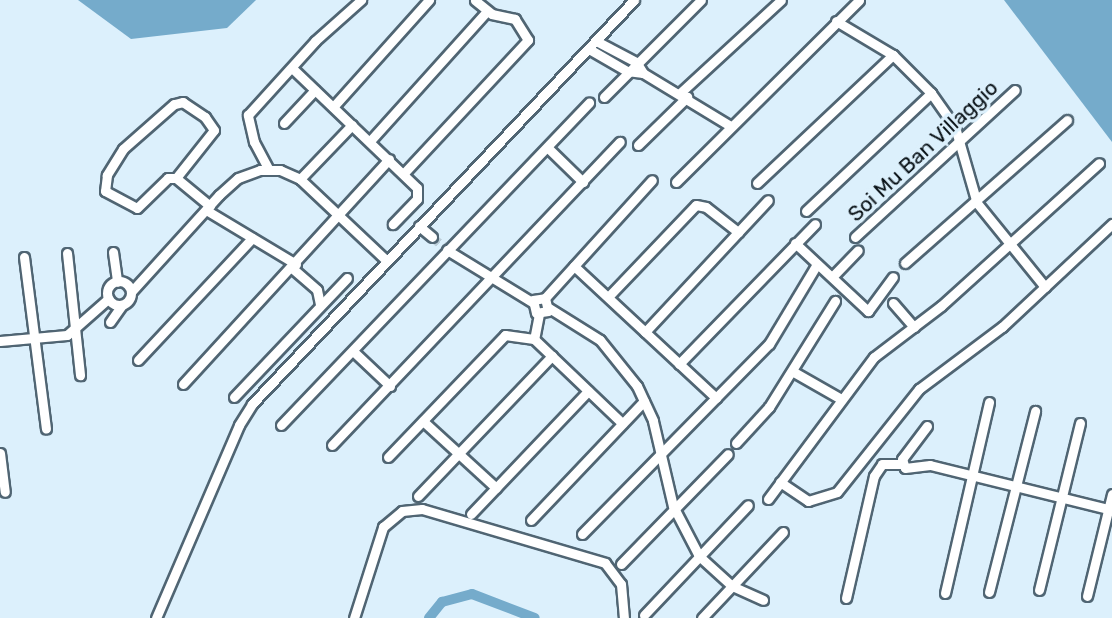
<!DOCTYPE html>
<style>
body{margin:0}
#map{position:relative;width:1112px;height:618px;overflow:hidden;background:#dcf0fc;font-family:Rubik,sans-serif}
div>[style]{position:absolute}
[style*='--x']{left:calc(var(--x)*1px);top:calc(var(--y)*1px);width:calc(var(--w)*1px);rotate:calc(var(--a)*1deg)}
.water>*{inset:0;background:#75abcb}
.canal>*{height:10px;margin:-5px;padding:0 5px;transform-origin:5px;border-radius:5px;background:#75abcb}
.street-tunnel>*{height:9px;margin-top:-4.5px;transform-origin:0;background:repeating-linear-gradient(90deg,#bcced9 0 9px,transparent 0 13.5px)}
.roads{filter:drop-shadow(2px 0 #506573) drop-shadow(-2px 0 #506573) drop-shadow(0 2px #506573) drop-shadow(0 -2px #506573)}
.street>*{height:9px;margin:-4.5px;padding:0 4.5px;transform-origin:4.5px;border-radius:4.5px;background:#fff}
.street>.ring{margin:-4.5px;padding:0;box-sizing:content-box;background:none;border:9px solid #fff;border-radius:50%}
span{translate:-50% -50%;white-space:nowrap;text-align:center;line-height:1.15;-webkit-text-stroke:7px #dcf0fc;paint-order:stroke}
.street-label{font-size:21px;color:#070f14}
</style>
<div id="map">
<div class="water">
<div style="clip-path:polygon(78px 0,256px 0,227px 28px,131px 39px)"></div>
<div style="clip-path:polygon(1004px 0,1112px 0,1112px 142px)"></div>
</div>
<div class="canal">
<div style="--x:429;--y:618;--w:21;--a:-51"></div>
<div style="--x:442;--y:602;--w:31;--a:-15"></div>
<div style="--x:472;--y:594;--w:67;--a:20.9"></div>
</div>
<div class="street-tunnel">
<div style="--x:432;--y:237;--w:18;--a:38"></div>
</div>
<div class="roads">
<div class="street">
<div style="--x:836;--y:21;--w:66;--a:30.8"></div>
<div style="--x:893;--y:55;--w:54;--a:45"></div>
<div style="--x:931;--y:93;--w:42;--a:54.8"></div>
<div style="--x:955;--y:127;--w:79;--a:73.9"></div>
<div style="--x:977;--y:203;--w:108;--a:51"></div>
<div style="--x:589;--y:49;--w:44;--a:30.1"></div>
<div style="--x:627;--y:71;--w:16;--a:7"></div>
<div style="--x:643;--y:73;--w:13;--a:-122"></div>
<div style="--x:636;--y:62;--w:45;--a:-152.3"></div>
<div style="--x:292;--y:68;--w:173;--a:43.8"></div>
<div style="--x:417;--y:188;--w:11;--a:90"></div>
<div style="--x:417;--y:199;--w:35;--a:134"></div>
<div style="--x:643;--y:73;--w:100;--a:31.2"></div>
<div style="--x:680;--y:93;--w:137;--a:-42.6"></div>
<div style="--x:604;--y:97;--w:137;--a:-45"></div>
<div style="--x:333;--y:107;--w:144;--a:-48.1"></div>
<div style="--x:284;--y:123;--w:45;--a:-46.8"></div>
<div style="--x:370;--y:141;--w:175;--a:-48"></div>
<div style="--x:638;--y:145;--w:69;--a:-44.4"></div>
<div style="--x:548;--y:148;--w:49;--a:44.2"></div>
<div style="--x:269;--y:170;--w:32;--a:-118"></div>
<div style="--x:254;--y:142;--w:28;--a:-103"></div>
<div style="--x:248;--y:115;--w:100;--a:-47.8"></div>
<div style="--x:315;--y:41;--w:62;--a:-41.7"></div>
<div style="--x:404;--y:173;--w:182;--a:-47"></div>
<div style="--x:528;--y:40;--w:25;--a:-122"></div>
<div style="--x:515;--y:19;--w:24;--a:-168"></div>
<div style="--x:492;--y:14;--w:22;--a:-141"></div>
<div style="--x:176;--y:178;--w:61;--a:-51.6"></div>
<div style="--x:214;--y:130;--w:16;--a:-125"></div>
<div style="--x:205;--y:117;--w:27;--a:-146"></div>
<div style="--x:183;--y:102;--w:9;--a:167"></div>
<div style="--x:174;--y:104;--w:68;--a:138.6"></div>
<div style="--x:123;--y:149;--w:31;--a:122"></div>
<div style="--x:107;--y:175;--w:16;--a:97"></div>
<div style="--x:105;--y:191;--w:36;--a:28"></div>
<div style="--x:137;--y:208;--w:43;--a:-44.1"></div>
<div style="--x:168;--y:178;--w:8;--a:0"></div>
<div style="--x:176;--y:178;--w:44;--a:39.5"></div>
<div style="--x:300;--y:179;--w:75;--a:-46.1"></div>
<div style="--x:676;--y:182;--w:258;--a:-44.8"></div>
<div style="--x:757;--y:183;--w:187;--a:-43.3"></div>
<div style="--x:206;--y:210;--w:105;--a:31"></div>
<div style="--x:806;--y:211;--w:172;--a:-43.3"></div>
<div style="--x:419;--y:226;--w:17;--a:40"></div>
<div style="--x:855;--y:237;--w:217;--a:-42.6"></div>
<div style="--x:795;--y:243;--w:100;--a:43"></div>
<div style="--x:868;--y:311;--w:42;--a:-53.7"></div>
<div style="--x:447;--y:250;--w:100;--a:31.5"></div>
<div style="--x:113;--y:252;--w:30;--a:82"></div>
<div style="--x:67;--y:253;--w:123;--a:83.9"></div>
<div style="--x:24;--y:257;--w:173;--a:82.7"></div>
<div style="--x:905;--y:263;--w:216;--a:-41.4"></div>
<div style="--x:574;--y:266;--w:194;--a:42.9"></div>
<div style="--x:292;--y:268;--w:33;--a:41"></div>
<div style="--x:317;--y:290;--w:14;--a:78"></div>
<div style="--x:832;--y:277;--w:37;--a:-46"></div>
<div class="ring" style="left:107px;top:281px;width:15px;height:15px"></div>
<div style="--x:131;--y:292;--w:131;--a:-47.8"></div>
<div style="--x:219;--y:195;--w:25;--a:-42"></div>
<div style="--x:238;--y:178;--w:23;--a:-20"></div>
<div style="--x:260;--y:170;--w:20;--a:0"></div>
<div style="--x:280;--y:170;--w:22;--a:24"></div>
<div style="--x:300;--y:179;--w:118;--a:43.3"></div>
<div style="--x:608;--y:297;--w:127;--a:-46.3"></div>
<div style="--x:696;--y:205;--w:10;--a:11"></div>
<div style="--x:706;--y:207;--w:41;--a:38"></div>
<div style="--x:545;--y:298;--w:13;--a:77"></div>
<div style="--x:548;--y:311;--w:12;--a:171"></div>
<div style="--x:536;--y:313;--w:13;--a:-103"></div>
<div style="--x:533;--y:300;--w:12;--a:-9"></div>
<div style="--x:545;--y:298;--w:159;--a:-47.8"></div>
<div style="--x:893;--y:303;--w:32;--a:49"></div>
<div style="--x:549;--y:308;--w:60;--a:32.1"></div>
<div style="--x:600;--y:340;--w:59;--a:51.2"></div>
<div style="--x:637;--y:386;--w:38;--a:65"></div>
<div style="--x:653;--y:421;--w:87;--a:76.8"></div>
<div style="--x:673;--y:506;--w:56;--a:62.5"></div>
<div style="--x:699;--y:556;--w:45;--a:42.3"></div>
<div style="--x:732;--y:586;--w:34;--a:24"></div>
<div style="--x:539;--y:314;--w:25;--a:101"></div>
<div style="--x:534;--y:339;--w:122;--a:43.7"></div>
<div style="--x:110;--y:322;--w:21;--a:-55"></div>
<div style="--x:645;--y:332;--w:180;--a:-47"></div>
<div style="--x:0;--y:341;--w:67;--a:-5.1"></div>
<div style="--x:67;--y:335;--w:55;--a:-41.3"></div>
<div style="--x:353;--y:351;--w:51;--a:43.4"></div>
<div style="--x:138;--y:360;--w:167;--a:-46.9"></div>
<div style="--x:679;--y:364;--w:195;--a:-45.8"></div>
<div style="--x:792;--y:371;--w:56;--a:29.7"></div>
<div style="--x:183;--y:384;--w:305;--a:-47.5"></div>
<div style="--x:234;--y:397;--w:164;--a:-46.5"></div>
<div style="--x:423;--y:421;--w:99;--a:42.5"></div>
<div style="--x:281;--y:425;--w:446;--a:-46.3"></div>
<div style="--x:927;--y:426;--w:41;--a:127.1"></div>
<div style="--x:902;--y:459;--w:9;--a:72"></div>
<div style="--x:905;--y:468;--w:25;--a:-7"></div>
<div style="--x:930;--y:465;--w:187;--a:13.9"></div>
<div style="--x:736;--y:443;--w:49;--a:-47.5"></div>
<div style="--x:769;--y:407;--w:125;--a:-58.1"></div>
<div style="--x:332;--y:445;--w:418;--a:-46.5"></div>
<div style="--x:0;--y:453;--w:39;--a:83"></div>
<div style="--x:388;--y:457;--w:169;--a:-46.2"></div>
<div style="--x:505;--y:335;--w:29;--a:8"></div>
<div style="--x:780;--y:482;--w:34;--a:34"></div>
<div style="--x:808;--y:501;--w:30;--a:-17"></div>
<div style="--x:837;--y:492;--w:132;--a:-51.5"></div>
<div style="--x:919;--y:389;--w:104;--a:-36.8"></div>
<div style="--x:1002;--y:327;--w:151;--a:-43.1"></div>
<div style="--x:418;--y:496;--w:194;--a:-46.3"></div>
<div style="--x:768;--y:499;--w:177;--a:-53.3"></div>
<div style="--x:874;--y:357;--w:84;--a:-37.3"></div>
<div style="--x:941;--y:306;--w:213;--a:-42.1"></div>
<div style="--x:471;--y:514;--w:170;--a:-46.4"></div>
<div style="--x:531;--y:520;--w:164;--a:-46.5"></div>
<div style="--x:582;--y:534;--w:267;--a:-45.5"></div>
<div style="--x:769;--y:344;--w:93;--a:-59"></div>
<div style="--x:621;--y:564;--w:153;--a:-45.8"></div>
<div style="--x:1039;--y:590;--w:172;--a:-76.2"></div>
<div style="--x:989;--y:592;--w:187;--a:-75.7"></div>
<div style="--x:945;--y:593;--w:196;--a:-77"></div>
<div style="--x:1087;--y:596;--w:105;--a:-76.2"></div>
<div style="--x:846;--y:598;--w:125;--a:-77.1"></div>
<div style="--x:874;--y:476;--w:14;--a:-56"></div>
<div style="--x:882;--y:464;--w:20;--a:0"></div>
<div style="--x:644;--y:615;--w:151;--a:-46.6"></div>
<div style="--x:156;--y:618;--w:210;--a:-66.7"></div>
<div style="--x:239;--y:425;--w:25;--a:-58"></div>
<div style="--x:252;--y:404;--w:556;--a:-46.6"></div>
<div style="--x:354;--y:618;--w:96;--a:-72.3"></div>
<div style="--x:383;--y:527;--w:25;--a:-40"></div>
<div style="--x:402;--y:511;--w:20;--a:-6"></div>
<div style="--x:422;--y:509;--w:191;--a:16.4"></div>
<div style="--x:605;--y:563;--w:26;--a:53"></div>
<div style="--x:621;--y:584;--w:34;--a:85"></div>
<div style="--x:702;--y:618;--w:118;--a:-46.7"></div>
</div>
</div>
<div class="street-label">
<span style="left:923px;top:151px;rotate:-43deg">Soi Mu Ban Villaggio</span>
</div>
</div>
